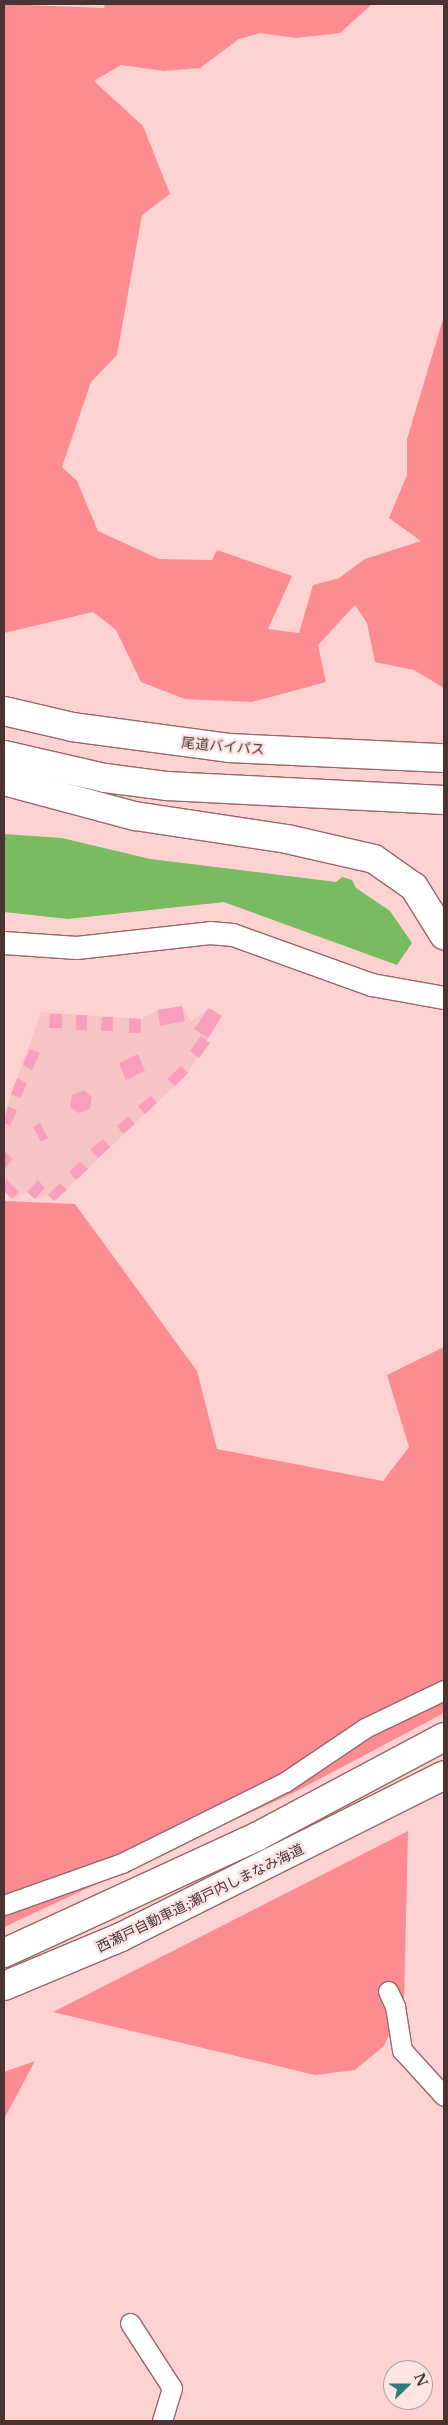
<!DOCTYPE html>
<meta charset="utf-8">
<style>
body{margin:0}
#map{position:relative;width:448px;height:2425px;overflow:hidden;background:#ffd2d2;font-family:"Libre Baskerville","Noto Sans JP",serif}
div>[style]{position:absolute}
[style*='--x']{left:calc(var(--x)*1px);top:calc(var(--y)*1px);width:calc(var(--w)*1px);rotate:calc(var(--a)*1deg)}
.built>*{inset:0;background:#f7c4c5}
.green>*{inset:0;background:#fc8c92}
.water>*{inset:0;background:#79bb60}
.building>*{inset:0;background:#f89fbe}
.roads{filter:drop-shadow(1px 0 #976667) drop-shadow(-1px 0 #976667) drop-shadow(0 1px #976667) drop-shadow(0 -1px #976667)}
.minor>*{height:19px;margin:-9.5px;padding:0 9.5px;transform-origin:9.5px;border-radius:9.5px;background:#fff}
.tertiary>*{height:22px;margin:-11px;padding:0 11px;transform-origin:11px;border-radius:11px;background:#fff}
.motorway>*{height:28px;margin:-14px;padding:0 14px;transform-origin:14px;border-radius:14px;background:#fff}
span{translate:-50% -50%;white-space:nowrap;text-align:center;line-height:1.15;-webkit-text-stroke:5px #fde5e5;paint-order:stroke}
.street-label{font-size:14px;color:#493333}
.frame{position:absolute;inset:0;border:5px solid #493333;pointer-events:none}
.north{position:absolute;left:383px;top:2360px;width:50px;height:50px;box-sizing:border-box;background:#fde5e5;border:1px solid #b59e9e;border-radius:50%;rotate:68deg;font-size:14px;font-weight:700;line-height:20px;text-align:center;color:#493333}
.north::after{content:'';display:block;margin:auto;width:18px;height:22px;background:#307a7b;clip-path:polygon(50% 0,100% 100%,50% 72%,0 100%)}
</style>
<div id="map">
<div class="built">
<div style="clip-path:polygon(182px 1006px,191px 1022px,209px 1008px,222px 1016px,188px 1073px,54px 1201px,48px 1195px,35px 1199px,27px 1192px,12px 1199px,4px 1191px,4px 1115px,41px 1012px,141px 1019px,158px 1010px)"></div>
</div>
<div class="green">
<div style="clip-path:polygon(4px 4px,104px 8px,105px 4px,372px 4px,340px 33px,296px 38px,260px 33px,239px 39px,200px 68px,164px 71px,121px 65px,94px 81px,143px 126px,170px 194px,142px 215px,117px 355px,91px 382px,62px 467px,77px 481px,98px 531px,159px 559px,212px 560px,217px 550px,292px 576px,268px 629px,299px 633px,313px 585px,339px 578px,365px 559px,421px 541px,389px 518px,407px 475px,407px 439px,444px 316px,444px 688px,414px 670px,375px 662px,367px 623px,355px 605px,318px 645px,326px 682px,252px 702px,185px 699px,141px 682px,116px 630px,93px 612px,4px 633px)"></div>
<div style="clip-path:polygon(4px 1201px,75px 1204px,197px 1371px,217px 1449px,383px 1481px,409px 1447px,387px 1375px,444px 1347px,444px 1713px,295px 1792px,4px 1927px)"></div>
<div style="clip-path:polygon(408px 1831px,404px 2002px,384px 2046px,355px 2070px,315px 2075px,53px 2012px)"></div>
<div style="clip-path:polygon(35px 2061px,4px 2119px,4px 2072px)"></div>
</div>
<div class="water">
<div style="clip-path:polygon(4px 834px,62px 838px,150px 859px,336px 882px,342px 877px,352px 880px,356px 888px,390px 911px,412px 943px,397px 965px,224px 902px,68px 919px,4px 912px)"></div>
</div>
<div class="building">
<div style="clip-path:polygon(182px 1006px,185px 1021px,160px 1026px,158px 1010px)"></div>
<div style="clip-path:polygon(209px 1008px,222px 1016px,208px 1038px,194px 1029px)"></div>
<div style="clip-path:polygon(50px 1014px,62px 1014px,62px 1028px,49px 1028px)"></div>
<div style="clip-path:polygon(76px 1015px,87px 1015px,87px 1030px,76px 1030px)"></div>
<div style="clip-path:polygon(102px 1017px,113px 1017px,113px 1031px,101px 1031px)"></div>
<div style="clip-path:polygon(129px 1018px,141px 1019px,141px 1033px,129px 1033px)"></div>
<div style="clip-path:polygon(201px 1036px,210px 1043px,199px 1058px,190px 1051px)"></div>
<div style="clip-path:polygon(30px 1049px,40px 1053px,32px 1070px,23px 1065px)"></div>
<div style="clip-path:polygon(138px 1054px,145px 1071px,126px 1080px,119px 1063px)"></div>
<div style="clip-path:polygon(181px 1066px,188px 1073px,175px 1086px,167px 1079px)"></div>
<div style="clip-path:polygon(17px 1078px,27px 1083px,20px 1098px,11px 1094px)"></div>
<div style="clip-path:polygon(84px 1090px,92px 1097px,90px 1109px,79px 1113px,70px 1107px,72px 1095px)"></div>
<div style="clip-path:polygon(151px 1096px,157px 1103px,145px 1114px,138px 1106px)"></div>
<div style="clip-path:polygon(8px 1106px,17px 1110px,10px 1126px,4px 1123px)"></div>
<div style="clip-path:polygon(128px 1116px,135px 1124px,123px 1134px,117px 1126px)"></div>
<div style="clip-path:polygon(40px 1123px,48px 1138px,41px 1142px,33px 1127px)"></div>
<div style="clip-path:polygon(103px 1139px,110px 1147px,98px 1158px,90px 1150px)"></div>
<div style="clip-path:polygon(5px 1152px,13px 1159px,4px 1170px,4px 1153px)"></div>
<div style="clip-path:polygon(80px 1161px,88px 1169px,76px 1180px,69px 1172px)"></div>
<div style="clip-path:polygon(6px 1179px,19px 1192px,12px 1199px,4px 1191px)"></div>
<div style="clip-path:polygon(38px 1180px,45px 1188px,35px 1199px,27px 1192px)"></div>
<div style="clip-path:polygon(60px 1183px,67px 1190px,54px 1201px,48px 1195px)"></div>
</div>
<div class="roads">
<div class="minor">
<div style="--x:4;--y:1905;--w:125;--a:-19.6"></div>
<div style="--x:122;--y:1863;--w:182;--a:-26.4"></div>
<div style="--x:285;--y:1782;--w:97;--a:-34"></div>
<div style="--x:365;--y:1728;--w:88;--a:-25.7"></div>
<div style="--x:388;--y:1991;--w:17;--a:65"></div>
<div style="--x:395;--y:2006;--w:45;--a:81"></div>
<div style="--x:402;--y:2050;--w:62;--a:47.6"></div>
<div style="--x:130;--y:2323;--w:77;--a:57.1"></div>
<div style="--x:172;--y:2388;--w:34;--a:107"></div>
</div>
<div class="tertiary">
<div style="--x:4;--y:943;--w:73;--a:3.9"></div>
<div style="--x:77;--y:948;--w:134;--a:-6.4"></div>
<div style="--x:210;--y:933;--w:23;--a:5"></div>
<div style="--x:233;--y:935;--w:148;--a:19.8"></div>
<div style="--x:372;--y:985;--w:73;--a:10.2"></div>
</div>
<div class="motorway">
<div style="--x:4;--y:711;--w:70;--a:13.2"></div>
<div style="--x:72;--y:727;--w:158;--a:7.6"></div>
<div style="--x:229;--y:748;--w:215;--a:2.7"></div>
<div style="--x:4;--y:755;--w:104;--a:12.8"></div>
<div style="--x:105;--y:778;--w:63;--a:7.4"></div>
<div style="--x:167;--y:786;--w:277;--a:2.9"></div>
<div style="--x:4;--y:781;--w:136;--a:15"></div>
<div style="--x:135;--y:816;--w:154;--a:8.6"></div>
<div style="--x:287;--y:839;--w:89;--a:12.9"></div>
<div style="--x:374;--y:859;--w:49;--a:35"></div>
<div style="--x:414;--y:887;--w:57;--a:58"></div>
<div style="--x:4;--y:1953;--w:280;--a:-24.7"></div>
<div style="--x:258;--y:1836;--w:211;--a:-28"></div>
<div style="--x:4;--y:1986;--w:127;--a:-22.7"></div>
<div style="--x:121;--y:1937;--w:361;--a:-26.6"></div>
</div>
</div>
<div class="street-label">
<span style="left:223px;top:746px;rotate:5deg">尾道バイパス</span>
<span style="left:200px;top:1898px;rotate:-26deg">西瀬戸自動車道;瀬戸内しまなみ海道</span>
</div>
<div class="frame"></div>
<div class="north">N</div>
</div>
